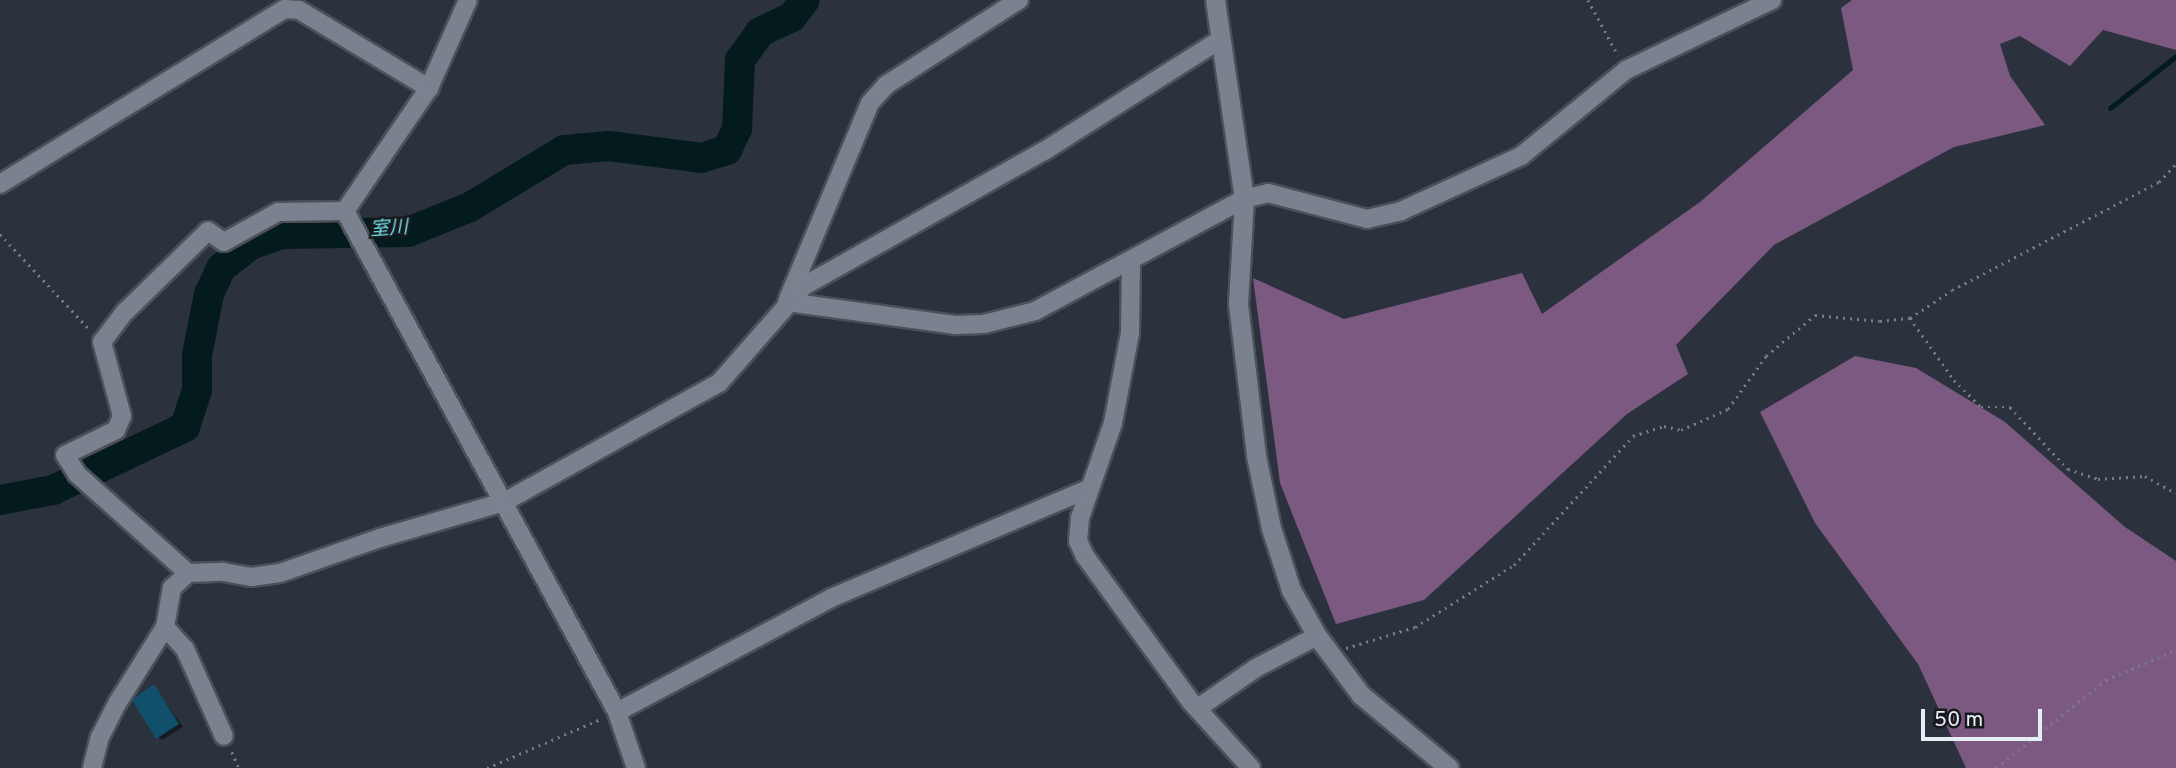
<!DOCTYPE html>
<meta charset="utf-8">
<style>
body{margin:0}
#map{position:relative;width:2176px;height:768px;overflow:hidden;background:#2b323d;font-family:Overpass,"Noto Sans JP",sans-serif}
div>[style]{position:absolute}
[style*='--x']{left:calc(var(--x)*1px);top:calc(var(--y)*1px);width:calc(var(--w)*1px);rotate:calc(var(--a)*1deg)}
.forest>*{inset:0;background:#7c5981}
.shadow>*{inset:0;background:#0007}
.stream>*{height:5px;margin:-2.5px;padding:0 2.5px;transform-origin:2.5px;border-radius:2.5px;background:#041b1d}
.river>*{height:30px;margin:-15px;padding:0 15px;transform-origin:15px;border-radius:15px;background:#041b1d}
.building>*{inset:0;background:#10506a}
.path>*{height:2.5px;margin-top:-1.25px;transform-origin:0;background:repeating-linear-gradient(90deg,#777d86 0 2px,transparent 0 7px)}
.roads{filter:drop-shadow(2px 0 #4b5059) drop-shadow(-2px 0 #4b5059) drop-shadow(0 2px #4b5059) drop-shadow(0 -2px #4b5059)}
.minor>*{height:18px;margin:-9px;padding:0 9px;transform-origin:9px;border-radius:9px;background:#7b828f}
.tertiary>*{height:19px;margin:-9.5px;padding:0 9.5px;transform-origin:9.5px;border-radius:9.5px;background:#7b828f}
span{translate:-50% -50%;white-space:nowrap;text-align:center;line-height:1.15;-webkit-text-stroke:5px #17191e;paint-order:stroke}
.water-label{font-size:19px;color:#70e2e8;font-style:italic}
.scale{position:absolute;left:1921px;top:709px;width:121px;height:32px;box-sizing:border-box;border:4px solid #e8ecf3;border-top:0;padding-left:9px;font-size:21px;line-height:24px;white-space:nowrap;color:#e8ecf3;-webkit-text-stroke:5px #17191e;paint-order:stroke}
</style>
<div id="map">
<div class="forest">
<div style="clip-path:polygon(1852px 0,2176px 0,2176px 50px,2103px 30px,2070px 66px,2020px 36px,2000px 44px,2010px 76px,2045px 125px,1954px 147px,1774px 245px,1676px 345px,1688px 374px,1627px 414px,1424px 600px,1336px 624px,1280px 483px,1253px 278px,1344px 319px,1522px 273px,1542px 314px,1700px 202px,1853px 70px,1841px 8px)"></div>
<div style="clip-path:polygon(1855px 356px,1916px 368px,2005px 422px,2125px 527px,2176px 561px,2176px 768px,1966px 768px,1918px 664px,1815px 523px,1760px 412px)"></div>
</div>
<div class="shadow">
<div style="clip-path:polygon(154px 686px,183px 727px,162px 740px,158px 737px)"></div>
</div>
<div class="stream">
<div style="--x:2110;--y:108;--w:84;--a:-38.2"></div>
</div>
<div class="river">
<div style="--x:0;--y:500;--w:54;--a:-10.7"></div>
<div style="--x:53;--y:490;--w:146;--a:-25.5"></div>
<div style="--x:185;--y:427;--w:38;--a:-72"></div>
<div style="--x:197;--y:391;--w:36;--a:-90"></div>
<div style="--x:197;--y:355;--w:62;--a:-78.9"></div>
<div style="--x:209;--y:294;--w:29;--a:-65"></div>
<div style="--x:221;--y:268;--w:37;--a:-38"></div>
<div style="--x:250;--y:245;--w:34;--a:-19"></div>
<div style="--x:282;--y:234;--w:126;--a:-0.9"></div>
<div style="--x:408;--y:232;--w:67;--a:-22"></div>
<div style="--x:470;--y:207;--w:110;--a:-31.2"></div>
<div style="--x:564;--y:150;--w:45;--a:-5.1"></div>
<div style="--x:609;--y:146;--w:93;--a:7.4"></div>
<div style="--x:701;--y:158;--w:27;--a:-17"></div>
<div style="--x:727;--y:150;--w:23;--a:-65"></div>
<div style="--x:737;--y:129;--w:69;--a:-87.5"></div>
<div style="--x:740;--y:60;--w:34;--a:-54"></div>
<div style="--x:760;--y:32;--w:35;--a:-25"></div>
<div style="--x:792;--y:17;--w:21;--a:-53"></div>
</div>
<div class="building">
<div style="clip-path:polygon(154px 684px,179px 724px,156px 739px,132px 700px)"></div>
</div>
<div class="path">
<div style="--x:1588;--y:0;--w:63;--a:61.4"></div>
<div style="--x:0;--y:234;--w:132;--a:46.8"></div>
<div style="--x:1910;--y:318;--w:76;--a:54.6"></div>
<div style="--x:1954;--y:380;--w:38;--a:45"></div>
<div style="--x:1981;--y:407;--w:29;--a:0"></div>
<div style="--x:2010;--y:407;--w:85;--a:46.9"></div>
<div style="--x:2068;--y:469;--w:32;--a:18"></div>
<div style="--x:2098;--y:479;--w:47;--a:-3.7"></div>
<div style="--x:2145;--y:476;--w:35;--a:29"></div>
<div style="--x:1346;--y:648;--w:72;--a:-16.9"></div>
<div style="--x:1415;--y:627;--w:117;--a:-32.1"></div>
<div style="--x:1514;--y:565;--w:176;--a:-47.3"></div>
<div style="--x:1633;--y:436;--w:33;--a:-18"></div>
<div style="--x:1664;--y:426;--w:17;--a:13"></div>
<div style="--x:1681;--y:430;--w:51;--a:-24.1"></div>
<div style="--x:1728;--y:409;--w:65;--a:-54.4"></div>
<div style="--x:1766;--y:356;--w:64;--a:-39.9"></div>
<div style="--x:1815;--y:315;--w:65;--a:5.3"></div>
<div style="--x:1880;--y:321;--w:30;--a:-6"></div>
<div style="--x:1910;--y:318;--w:50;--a:-33.7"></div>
<div style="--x:1952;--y:290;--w:233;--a:-27.6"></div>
<div style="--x:2159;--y:182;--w:25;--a:-47"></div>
<div style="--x:232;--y:752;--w:17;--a:66"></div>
<div style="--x:487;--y:768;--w:124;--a:-23.3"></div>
<div style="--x:1996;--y:768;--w:141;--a:-38.7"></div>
<div style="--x:2106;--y:680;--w:76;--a:-23.2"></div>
</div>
<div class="roads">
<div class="minor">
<div style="--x:0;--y:184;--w:334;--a:-31.6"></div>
<div style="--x:285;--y:9;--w:14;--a:4"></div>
<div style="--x:299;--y:10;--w:152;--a:31"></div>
<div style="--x:345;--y:211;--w:570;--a:61.5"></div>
<div style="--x:617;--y:712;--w:59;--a:71.3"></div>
<div style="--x:345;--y:211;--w:149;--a:-55.7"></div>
<div style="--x:429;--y:88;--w:96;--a:-66.1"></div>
<div style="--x:1131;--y:262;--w:71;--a:90.8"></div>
<div style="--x:1130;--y:333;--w:92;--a:100.7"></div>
<div style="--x:1113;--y:423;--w:101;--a:109.2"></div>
<div style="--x:1080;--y:518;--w:23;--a:95"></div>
<div style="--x:1078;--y:541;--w:17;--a:65"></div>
<div style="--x:1085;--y:556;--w:180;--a:54"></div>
<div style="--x:1191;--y:702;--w:89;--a:47.7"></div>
<div style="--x:788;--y:299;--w:212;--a:-67.3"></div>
<div style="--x:870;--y:103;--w:24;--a:-48"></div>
<div style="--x:886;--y:85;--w:158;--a:-32.6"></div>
<div style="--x:787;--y:302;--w:171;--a:7.8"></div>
<div style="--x:956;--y:325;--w:28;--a:-2"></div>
<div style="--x:984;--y:324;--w:53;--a:-14.3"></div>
<div style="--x:1035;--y:311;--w:237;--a:-28.2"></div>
<div style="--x:1244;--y:199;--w:25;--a:-14"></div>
<div style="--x:1268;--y:193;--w:102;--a:14.7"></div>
<div style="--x:1367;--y:219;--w:35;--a:-13"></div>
<div style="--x:1401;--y:211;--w:132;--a:-24.6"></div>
<div style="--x:1521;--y:156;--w:136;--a:-39.3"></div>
<div style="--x:1626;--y:70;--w:162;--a:-25.6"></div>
<div style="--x:188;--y:573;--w:149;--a:-138.3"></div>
<div style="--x:77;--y:474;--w:22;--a:-122"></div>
<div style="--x:65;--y:455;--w:57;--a:-26.1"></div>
<div style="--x:116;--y:430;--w:15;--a:-67"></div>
<div style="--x:122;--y:416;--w:77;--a:-105.1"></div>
<div style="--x:102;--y:342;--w:38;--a:-53"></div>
<div style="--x:125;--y:312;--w:116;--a:-44.3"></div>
<div style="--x:208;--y:231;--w:19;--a:35"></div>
<div style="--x:224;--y:242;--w:62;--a:-29.1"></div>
<div style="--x:278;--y:212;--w:67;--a:-0.9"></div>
<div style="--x:165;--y:627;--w:30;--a:48"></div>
<div style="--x:185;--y:649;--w:95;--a:65.9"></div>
<div style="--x:1198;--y:708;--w:70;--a:-34.6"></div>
<div style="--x:1256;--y:668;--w:69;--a:-27.7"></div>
<div style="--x:617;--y:712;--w:242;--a:-28"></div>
<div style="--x:831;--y:598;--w:281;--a:-23"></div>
<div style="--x:92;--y:768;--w:32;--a:-76"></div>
<div style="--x:100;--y:737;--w:39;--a:-63"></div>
<div style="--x:118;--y:702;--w:89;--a:-57.9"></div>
<div style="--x:165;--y:627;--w:40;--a:-80"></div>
<div style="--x:172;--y:588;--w:22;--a:-43"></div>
<div style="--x:188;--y:573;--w:35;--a:-2"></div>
<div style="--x:223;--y:572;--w:28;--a:10"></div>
<div style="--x:251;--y:577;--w:29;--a:-8"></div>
<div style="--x:280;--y:573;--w:106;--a:-19.3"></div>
<div style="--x:380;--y:538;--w:129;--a:-16.2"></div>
<div style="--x:504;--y:502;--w:246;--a:-29"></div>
<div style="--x:719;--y:383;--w:129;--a:-48.8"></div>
<div style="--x:804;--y:286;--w:275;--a:-29.4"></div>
<div style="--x:1044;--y:151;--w:209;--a:-32.3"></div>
</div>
<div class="tertiary">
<div style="--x:1215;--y:0;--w:201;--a:81.7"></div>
<div style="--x:1244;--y:199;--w:105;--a:93.3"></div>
<div style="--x:1238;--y:304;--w:153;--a:83.2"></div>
<div style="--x:1256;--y:456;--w:74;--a:78.2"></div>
<div style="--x:1271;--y:528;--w:65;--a:72.1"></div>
<div style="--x:1291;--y:590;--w:53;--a:60.5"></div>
<div style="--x:1317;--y:636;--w:74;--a:53.3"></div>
<div style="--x:1361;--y:695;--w:114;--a:39.7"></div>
</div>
</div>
<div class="water-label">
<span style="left:389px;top:230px;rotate:-4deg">室川</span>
</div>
<div class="scale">50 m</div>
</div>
